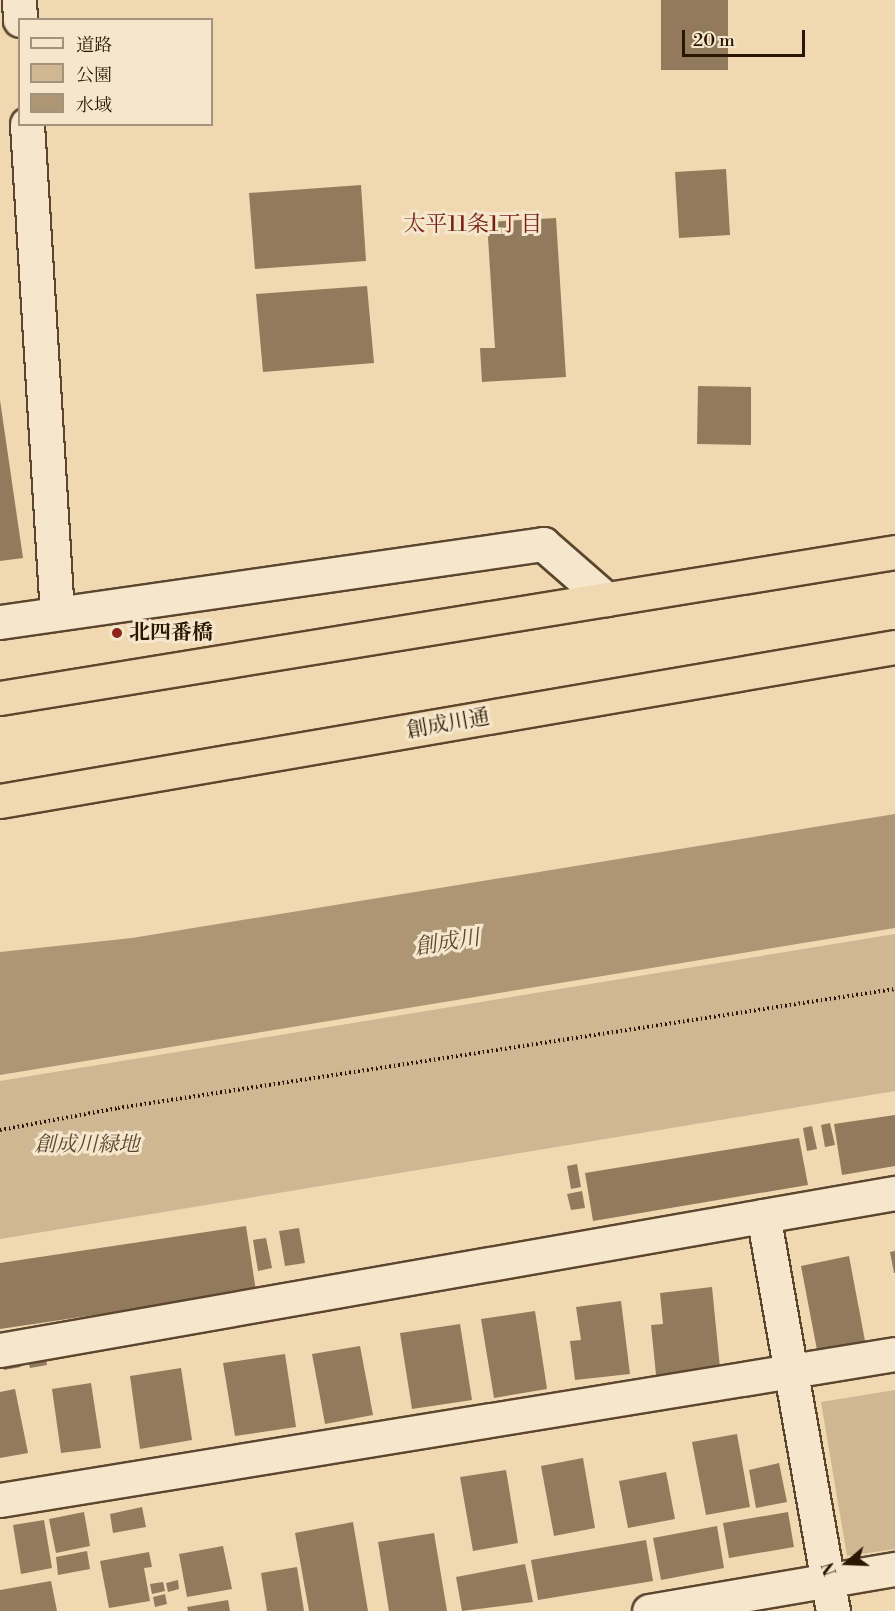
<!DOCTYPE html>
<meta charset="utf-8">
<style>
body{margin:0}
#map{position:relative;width:895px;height:1611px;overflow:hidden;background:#f0d8b0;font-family:"Libre Bodoni","Noto Serif JP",serif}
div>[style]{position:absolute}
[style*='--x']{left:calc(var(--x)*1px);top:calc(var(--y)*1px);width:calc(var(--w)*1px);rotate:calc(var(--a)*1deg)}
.green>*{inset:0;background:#ceb792}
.water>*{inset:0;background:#ad9674}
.building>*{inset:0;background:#917b5c}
.path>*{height:4px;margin-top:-2px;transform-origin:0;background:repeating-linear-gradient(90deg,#2a1601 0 1.5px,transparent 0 4.5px)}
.roads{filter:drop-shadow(2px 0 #5c462d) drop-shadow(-2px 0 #5c462d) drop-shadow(0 2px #5c462d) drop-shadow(0 -2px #5c462d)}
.minor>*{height:33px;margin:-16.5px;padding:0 16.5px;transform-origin:16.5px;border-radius:16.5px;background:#f5e6cc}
.highway>*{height:33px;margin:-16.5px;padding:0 16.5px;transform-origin:16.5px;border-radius:16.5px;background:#f0d8b0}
.dots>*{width:16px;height:16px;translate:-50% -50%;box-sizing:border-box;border:3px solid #f5e6cc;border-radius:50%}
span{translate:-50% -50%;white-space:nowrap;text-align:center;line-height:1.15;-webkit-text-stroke:6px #f5e6cc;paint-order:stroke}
.poi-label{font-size:21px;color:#2a1601;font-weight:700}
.left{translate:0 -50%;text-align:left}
.street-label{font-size:21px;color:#2a1601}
.park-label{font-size:21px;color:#5b462c;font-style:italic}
.neighbourhood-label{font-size:22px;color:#7a1f14}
.water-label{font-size:22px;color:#5e492f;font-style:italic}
.legend{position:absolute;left:18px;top:18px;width:195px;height:108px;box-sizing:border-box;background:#f5e6cc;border:2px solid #a4937b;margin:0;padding:8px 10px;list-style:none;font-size:18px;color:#2a1601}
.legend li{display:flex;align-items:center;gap:12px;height:30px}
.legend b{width:30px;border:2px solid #a4937b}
.north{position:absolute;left:817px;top:1533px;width:60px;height:60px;-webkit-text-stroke:4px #f5e6cc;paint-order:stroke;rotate:251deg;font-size:16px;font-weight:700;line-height:24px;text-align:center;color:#2a1601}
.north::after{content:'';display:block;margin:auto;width:21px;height:27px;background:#2a1601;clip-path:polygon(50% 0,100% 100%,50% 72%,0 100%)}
.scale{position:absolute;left:682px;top:30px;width:123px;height:27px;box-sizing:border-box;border:3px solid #2a1601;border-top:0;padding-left:8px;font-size:18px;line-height:21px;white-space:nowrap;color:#2a1601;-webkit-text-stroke:4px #f5e6cc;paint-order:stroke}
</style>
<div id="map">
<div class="green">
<div style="clip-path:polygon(895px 934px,895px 1091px,0 1239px,0 1081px)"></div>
<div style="clip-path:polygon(895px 1390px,895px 1549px,847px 1556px,821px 1402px)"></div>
</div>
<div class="water">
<div style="clip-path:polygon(895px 814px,895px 928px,0 1075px,0 952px,132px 938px)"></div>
</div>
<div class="building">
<div style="clip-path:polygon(661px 0,728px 0,728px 70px,661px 70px)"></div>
<div style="clip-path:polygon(726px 169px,730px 235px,679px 238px,675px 172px)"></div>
<div style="clip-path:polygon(361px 185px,366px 261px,255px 269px,249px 193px)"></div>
<div style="clip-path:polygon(556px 218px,566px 377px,482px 382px,480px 348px,495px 348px,487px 222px)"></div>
<div style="clip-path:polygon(367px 286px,374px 363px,263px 372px,256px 294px)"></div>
<div style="clip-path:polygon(698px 386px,751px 387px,751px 445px,697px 444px)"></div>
<div style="clip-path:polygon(0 400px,23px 558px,0 561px)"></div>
<div style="clip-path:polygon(895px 1115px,895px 1166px,842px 1175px,834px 1124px)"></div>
<div style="clip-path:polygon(830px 1123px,835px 1145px,825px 1147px,821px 1125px)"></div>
<div style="clip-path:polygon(812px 1126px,817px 1149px,807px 1151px,803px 1128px)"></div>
<div style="clip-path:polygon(799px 1138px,808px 1185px,593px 1221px,585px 1173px)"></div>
<div style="clip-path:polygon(577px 1164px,581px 1187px,571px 1189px,567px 1166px)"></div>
<div style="clip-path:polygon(582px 1191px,585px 1208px,571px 1210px,567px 1194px)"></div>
<div style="clip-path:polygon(246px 1226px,256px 1291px,0 1329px,0 1263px)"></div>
<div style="clip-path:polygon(299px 1228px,305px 1263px,285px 1266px,279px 1231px)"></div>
<div style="clip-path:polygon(266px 1238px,272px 1268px,258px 1271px,253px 1240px)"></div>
<div style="clip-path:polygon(895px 1251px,895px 1273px,894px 1273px,890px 1252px)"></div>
<div style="clip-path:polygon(849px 1256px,865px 1341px,817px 1350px,801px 1266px)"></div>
<div style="clip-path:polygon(712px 1287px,720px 1368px,656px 1375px,651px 1325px,663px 1324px,660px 1293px)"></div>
<div style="clip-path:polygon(621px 1301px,630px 1374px,575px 1380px,570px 1341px,581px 1340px,576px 1307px)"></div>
<div style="clip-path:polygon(535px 1311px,547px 1389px,494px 1398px,481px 1319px)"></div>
<div style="clip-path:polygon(460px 1324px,472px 1400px,412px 1409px,400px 1333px)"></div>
<div style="clip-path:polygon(360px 1346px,373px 1415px,325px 1424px,312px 1354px)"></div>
<div style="clip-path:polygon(44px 1348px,47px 1365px,30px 1368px,26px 1351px)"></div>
<div style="clip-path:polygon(285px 1354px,296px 1427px,235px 1436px,223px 1363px)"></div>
<div style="clip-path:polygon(18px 1355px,21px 1367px,4px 1370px,1px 1359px)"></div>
<div style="clip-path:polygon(181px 1368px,192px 1440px,140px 1449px,130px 1376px)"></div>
<div style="clip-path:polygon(91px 1383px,101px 1448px,61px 1453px,52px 1389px)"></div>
<div style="clip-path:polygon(15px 1389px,28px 1453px,0 1458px,0 1392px)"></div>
<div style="clip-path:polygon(737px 1434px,750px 1507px,706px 1515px,692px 1442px)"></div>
<div style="clip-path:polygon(583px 1458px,595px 1528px,554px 1536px,541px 1466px)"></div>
<div style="clip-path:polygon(779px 1463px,787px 1502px,756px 1508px,749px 1470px)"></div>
<div style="clip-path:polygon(506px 1470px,518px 1543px,473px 1551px,460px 1477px)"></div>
<div style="clip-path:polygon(666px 1472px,675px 1519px,628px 1528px,619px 1481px)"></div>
<div style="clip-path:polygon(142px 1507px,146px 1527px,113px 1533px,110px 1514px)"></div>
<div style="clip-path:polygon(84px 1512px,90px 1546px,56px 1553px,49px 1519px)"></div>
<div style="clip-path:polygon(788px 1512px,794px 1547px,729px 1558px,723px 1523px)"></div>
<div style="clip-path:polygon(44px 1520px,52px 1568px,21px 1574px,13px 1525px)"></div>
<div style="clip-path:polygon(353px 1522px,368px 1611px,309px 1611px,295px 1533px)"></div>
<div style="clip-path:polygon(717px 1526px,724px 1568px,661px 1580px,653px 1538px)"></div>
<div style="clip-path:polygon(434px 1533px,447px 1611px,389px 1611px,378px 1542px)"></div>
<div style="clip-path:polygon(646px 1540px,653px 1581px,538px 1600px,531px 1560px)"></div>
<div style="clip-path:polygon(223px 1546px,232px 1589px,187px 1597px,179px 1554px)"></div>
<div style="clip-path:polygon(87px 1551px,90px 1569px,58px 1575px,56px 1557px)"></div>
<div style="clip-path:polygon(149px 1552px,152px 1567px,144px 1568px,150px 1601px,109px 1608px,100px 1561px)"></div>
<div style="clip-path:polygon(525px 1564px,533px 1602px,462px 1611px,456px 1577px)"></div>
<div style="clip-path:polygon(297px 1567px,304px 1611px,267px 1611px,261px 1573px)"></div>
<div style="clip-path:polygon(178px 1580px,179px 1589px,168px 1592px,166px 1583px)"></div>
<div style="clip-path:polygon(51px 1581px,57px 1611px,0 1611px,0 1590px)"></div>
<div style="clip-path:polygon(163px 1582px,165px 1591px,152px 1594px,150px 1584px)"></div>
<div style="clip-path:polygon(165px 1594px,167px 1604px,155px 1607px,153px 1597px)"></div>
<div style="clip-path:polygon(228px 1600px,230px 1611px,188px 1611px,187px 1607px)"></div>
</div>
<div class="path">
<div style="--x:0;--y:1130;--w:120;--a:-10.6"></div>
<div style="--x:118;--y:1108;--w:786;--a:-8.71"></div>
</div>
<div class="roads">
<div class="minor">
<div style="--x:19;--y:0;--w:20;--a:87"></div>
<div style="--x:27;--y:124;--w:489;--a:86.5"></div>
<div style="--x:0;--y:622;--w:549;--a:-8.17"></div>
<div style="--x:543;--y:544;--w:84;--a:41.1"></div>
<div style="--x:0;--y:1350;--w:775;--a:-9.96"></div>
<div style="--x:0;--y:1500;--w:907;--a:-9.26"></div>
<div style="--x:649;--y:1611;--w:250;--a:-9.7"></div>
<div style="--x:833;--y:1611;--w:401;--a:-100"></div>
<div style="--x:763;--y:1216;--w:134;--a:-9.9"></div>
</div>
<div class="highway">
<div style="--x:0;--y:698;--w:907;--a:-9.26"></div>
<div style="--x:0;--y:801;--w:908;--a:-9.76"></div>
</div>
</div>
<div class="dots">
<div style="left:117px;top:633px;background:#8f2418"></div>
</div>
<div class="poi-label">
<span class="left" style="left:129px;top:633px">北四番橋</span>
</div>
<div class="street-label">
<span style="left:448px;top:724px;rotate:-10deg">創成川通</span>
</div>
<div class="park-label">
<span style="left:87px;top:1145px">創成川緑地</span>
</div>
<div class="neighbourhood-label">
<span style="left:473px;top:225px">太平11条1丁目</span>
</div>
<div class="water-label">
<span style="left:447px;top:943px;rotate:-9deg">創成川</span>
</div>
<ul class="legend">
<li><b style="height:8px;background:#f5e6cc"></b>道路</li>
<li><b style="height:16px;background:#ceb792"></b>公園</li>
<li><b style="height:16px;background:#ad9674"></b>水域</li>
</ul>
<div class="north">N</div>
<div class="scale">20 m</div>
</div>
